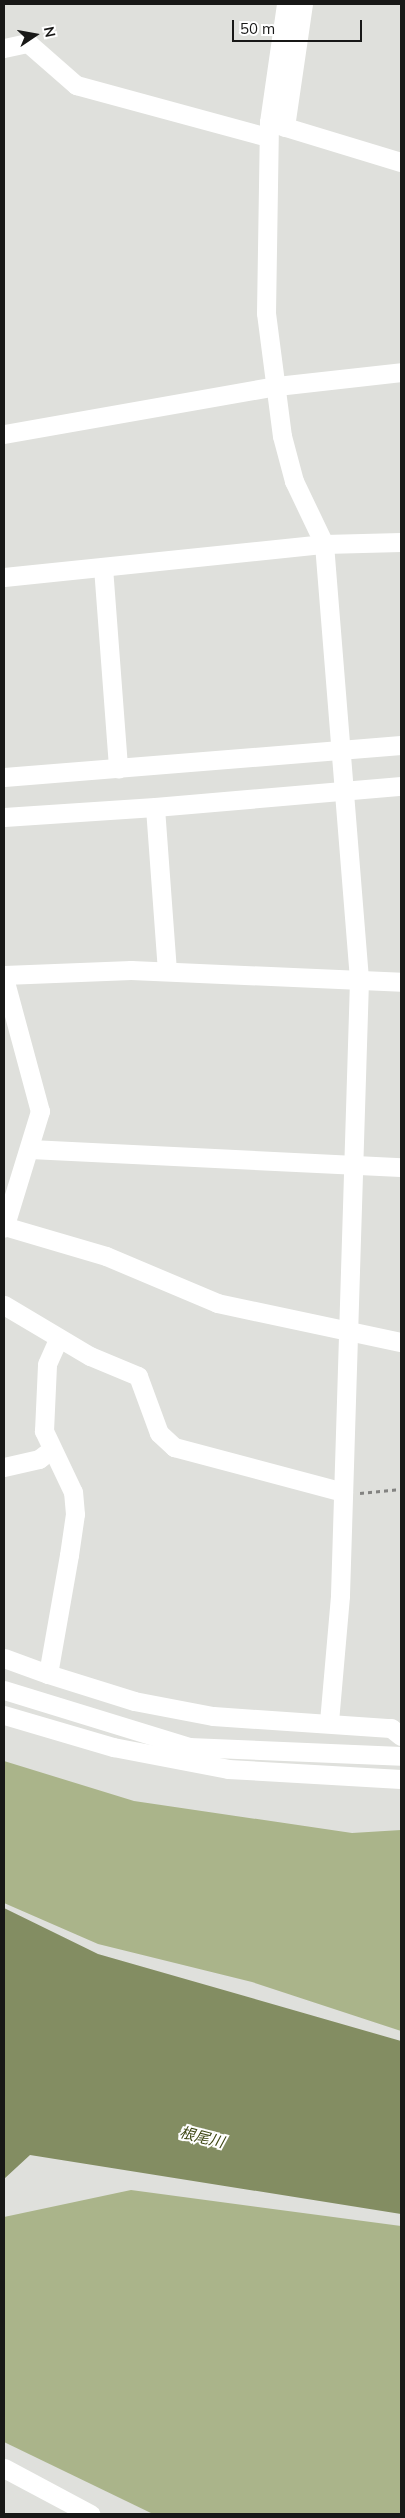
<!DOCTYPE html>
<meta charset="utf-8">
<style>
body{margin:0}
#map{position:relative;width:405px;height:2518px;overflow:hidden;background:#dfe0dc;font-family:Mulish,"Noto Sans JP",sans-serif}
div>[style]{position:absolute}
[style*='--x']{left:calc(var(--x)*1px);top:calc(var(--y)*1px);width:calc(var(--w)*1px);rotate:calc(var(--a)*1deg)}
.green>*{inset:0;background:#aab48a}
.water>*{inset:0;background:#838d62}
.path>*{height:3px;margin-top:-1.5px;transform-origin:0;background:repeating-linear-gradient(90deg,#838381 0 4px,transparent 0 8px)}
.minor>*{height:19px;margin:-9.5px;padding:0 9.5px;transform-origin:9.5px;border-radius:9.5px;background:#fff}
span{translate:-50% -50%;white-space:nowrap;text-align:center;line-height:1.15;-webkit-text-stroke:4px #fff;paint-order:stroke}
.water-label{font-size:15px;color:#3e4714;font-style:italic}
.frame{position:absolute;inset:0;border:5px solid #181817;pointer-events:none}
.north{position:absolute;left:10px;top:10px;width:50px;height:50px;-webkit-text-stroke:4px #fff;paint-order:stroke;rotate:78deg;font-size:14px;font-weight:700;line-height:20px;text-align:center;color:#181817}
.north::after{content:'';display:block;margin:auto;width:18px;height:22px;background:#181817;clip-path:polygon(50% 0,100% 100%,50% 72%,0 100%)}
.scale{position:absolute;left:232px;top:20px;width:130px;height:22px;box-sizing:border-box;border:2px solid #181817;border-top:0;padding-left:6px;font-size:15px;line-height:18px;white-space:nowrap;color:#181817;-webkit-text-stroke:4px #fff;paint-order:stroke}
</style>
<div id="map">
<div class="green">
<div style="clip-path:polygon(4px 1761px,134px 1801px,352px 1833px,401px 1830px,401px 2031px,252px 1982px,98px 1944px,4px 1903px)"></div>
<div style="clip-path:polygon(131px 2190px,401px 2226px,401px 2514px,153px 2514px,4px 2442px,4px 2217px)"></div>
</div>
<div class="water">
<div style="clip-path:polygon(4px 1908px,98px 1954px,401px 2041px,401px 2214px,30px 2155px,4px 2179px)"></div>
</div>
<div class="path">
<div style="--x:360;--y:1493;--w:41;--a:-5.6"></div>
</div>
<div class="minor">
<div style="--x:286;--y:4;--w:119;--a:98.2"></div>
<div style="--x:269;--y:122;--w:138;--a:16.9"></div>
<div style="--x:4;--y:48;--w:25;--a:-12"></div>
<div style="--x:28;--y:43;--w:64;--a:41.2"></div>
<div style="--x:76;--y:85;--w:198;--a:15.2"></div>
<div style="--x:269;--y:122;--w:191;--a:90.9"></div>
<div style="--x:266;--y:313;--w:124;--a:82.6"></div>
<div style="--x:282;--y:436;--w:47;--a:75.1"></div>
<div style="--x:294;--y:481;--w:70;--a:64.5"></div>
<div style="--x:324;--y:544;--w:437;--a:85.4"></div>
<div style="--x:359;--y:980;--w:616;--a:91.77"></div>
<div style="--x:340;--y:1596;--w:127;--a:95"></div>
<div style="--x:285;--y:127;--w:124;--a:-81.7"></div>
<div style="--x:4;--y:434;--w:277;--a:-10"></div>
<div style="--x:277;--y:386;--w:125;--a:-6.4"></div>
<div style="--x:103;--y:567;--w:202;--a:85.7"></div>
<div style="--x:4;--y:577;--w:322;--a:-5.9"></div>
<div style="--x:324;--y:544;--w:77;--a:-1.5"></div>
<div style="--x:4;--y:777;--w:398;--a:-4.6"></div>
<div style="--x:4;--y:817;--w:151;--a:-3.8"></div>
<div style="--x:167;--y:971;--w:164;--a:-94.2"></div>
<div style="--x:155;--y:807;--w:247;--a:-4.9"></div>
<div style="--x:4;--y:975;--w:127;--a:-2.3"></div>
<div style="--x:131;--y:970;--w:270;--a:2.5"></div>
<div style="--x:4;--y:978;--w:138;--a:74.9"></div>
<div style="--x:40;--y:1111;--w:122;--a:107.1"></div>
<div style="--x:30;--y:1149;--w:371;--a:2.8"></div>
<div style="--x:4;--y:1226;--w:106;--a:16.4"></div>
<div style="--x:106;--y:1256;--w:121;--a:22.9"></div>
<div style="--x:217;--y:1303;--w:188;--a:12"></div>
<div style="--x:4;--y:1305;--w:100;--a:30.7"></div>
<div style="--x:90;--y:1356;--w:52;--a:22.6"></div>
<div style="--x:138;--y:1376;--w:61;--a:69.8"></div>
<div style="--x:159;--y:1433;--w:21;--a:43"></div>
<div style="--x:174;--y:1447;--w:175;--a:14.9"></div>
<div style="--x:4;--y:1467;--w:36;--a:-13"></div>
<div style="--x:39;--y:1459;--w:16;--a:-38"></div>
<div style="--x:4;--y:1658;--w:47;--a:20"></div>
<div style="--x:48;--y:1674;--w:121;--a:-80"></div>
<div style="--x:69;--y:1555;--w:41;--a:-81.7"></div>
<div style="--x:75;--y:1514;--w:22;--a:-95"></div>
<div style="--x:73;--y:1492;--w:68;--a:-115.4"></div>
<div style="--x:44;--y:1431;--w:67;--a:-87.4"></div>
<div style="--x:47;--y:1364;--w:27;--a:-66"></div>
<div style="--x:48;--y:1674;--w:90;--a:17.4"></div>
<div style="--x:134;--y:1701;--w:80;--a:10.8"></div>
<div style="--x:213;--y:1716;--w:178;--a:3.9"></div>
<div style="--x:391;--y:1728;--w:13;--a:39"></div>
<div style="--x:4;--y:1690;--w:194;--a:17.1"></div>
<div style="--x:189;--y:1747;--w:212;--a:2.4"></div>
<div style="--x:4;--y:1715;--w:114;--a:16.4"></div>
<div style="--x:113;--y:1747;--w:117;--a:10.8"></div>
<div style="--x:228;--y:1769;--w:173;--a:3.3"></div>
<div style="--x:4;--y:2468;--w:98;--a:28.1"></div>
</div>
<div class="water-label">
<span style="left:202px;top:2137px;rotate:14deg">根尾川</span>
</div>
<div class="frame"></div>
<div class="north">N</div>
<div class="scale">50 m</div>
</div>
